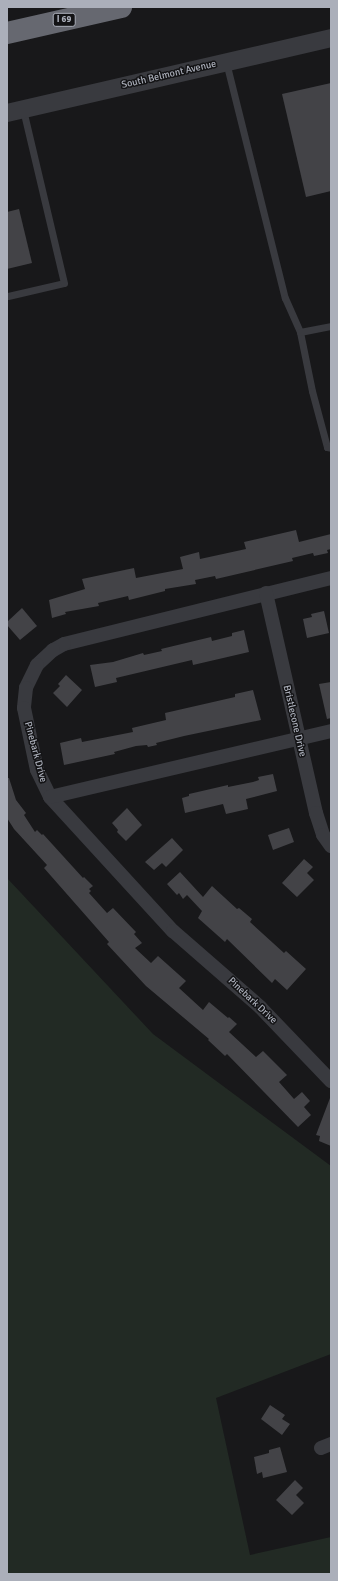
<!DOCTYPE html>
<style>
body{margin:0}
#map{position:relative;width:338px;height:1581px;overflow:hidden;background:#18181a;font-family:Signika,sans-serif}
div>[style]{position:absolute}
[style*='--x']{left:calc(var(--x)*1px);top:calc(var(--y)*1px);width:calc(var(--w)*1px);rotate:calc(var(--a)*1deg)}
.green>*{inset:0;background:#222a24}
.building>*{inset:0;background:#434347}
.service>*{height:7px;margin:-3.5px;padding:0 3.5px;transform-origin:3.5px;border-radius:3.5px;background:#393a3f}
.minor>*{height:14px;margin:-7px;padding:0 7px;transform-origin:7px;border-radius:7px;background:#393a3f}
.tertiary>*{height:18px;margin:-9px;padding:0 9px;transform-origin:9px;border-radius:9px;background:#393a3f}
.motorway>*{height:22px;margin:-11px;padding:0 11px;transform-origin:11px;border-radius:11px;background:#666870}
span{translate:-50% -50%;white-space:nowrap;text-align:center;line-height:1.15;-webkit-text-stroke:3px #131315;paint-order:stroke}
.shield-label span{padding:1px 3px;background:#131315;border:1px solid;border-radius:3px;-webkit-text-stroke-width:0}
.shield-label{font-size:9px;color:#abafba;font-weight:700}
.street-label{font-size:10px;color:#abafba}
.frame{position:absolute;inset:0;border:8px solid #abafba;pointer-events:none}
</style>
<div id="map">
<div class="green">
<div style="clip-path:polygon(7px 878px,153px 1034px,331px 1166px,331px 1354px,216px 1398px,250px 1555px,331px 1537px,331px 1574px,7px 1574px)"></div>
</div>
<div class="building">
<div style="clip-path:polygon(331px 83px,331px 191px,306px 197px,282px 94px)"></div>
<div style="clip-path:polygon(19px 209px,32px 263px,7px 269px,7px 212px)"></div>
<div style="clip-path:polygon(296px 530px,299px 542px,331px 534px,331px 549px,327px 550px,328px 553px,314px 556px,313px 553px,292px 558px,293px 561px,216px 579px,215px 576px,195px 580px,196px 584px,165px 589px,165px 591px,129px 600px,128px 596px,98px 603px,99px 606px,65px 612px,66px 614px,52px 618px,49px 600px,85px 589px,82px 579px,134px 568px,136px 578px,183px 569px,180px 557px,199px 552px,200px 559px,246px 549px,244px 542px)"></div>
<div style="clip-path:polygon(22px 608px,37px 626px,20px 640px,7px 625px,7px 622px)"></div>
<div style="clip-path:polygon(324px 611px,329px 633px,307px 638px,303px 619px,312px 617px,311px 614px)"></div>
<div style="clip-path:polygon(244px 630px,249px 652px,193px 665px,192px 660px,116px 678px,117px 682px,95px 687px,90px 665px,113px 662px,143px 653px,144px 655px,162px 651px,161px 649px,211px 637px,212px 641px,232px 636px,232px 633px)"></div>
<div style="clip-path:polygon(66px 675px,82px 690px,67px 707px,53px 693px,60px 686px,58px 684px)"></div>
<div style="clip-path:polygon(331px 682px,331px 718px,327px 719px,319px 684px)"></div>
<div style="clip-path:polygon(253px 690px,261px 720px,184px 736px,156px 743px,157px 745px,148px 747px,147px 745px,136px 746px,114px 752px,115px 754px,64px 765px,60px 743px,81px 738px,82px 742px,133px 732px,132px 728px,166px 720px,165px 713px,235px 697px,235px 694px)"></div>
<div style="clip-path:polygon(273px 774px,277px 791px,246px 799px,248px 809px,226px 814px,223px 804px,185px 813px,182px 798px,189px 796px,189px 794px,228px 785px,228px 787px,253px 782px,259px 780px,258px 777px)"></div>
<div style="clip-path:polygon(7px 778px,9px 778px,16px 800px,26px 813px,24px 815px,35px 832px,37px 830px,42px 835px,43px 834px,83px 878px,84px 877px,93px 886px,89px 889px,91px 891px,89px 893px,107px 913px,113px 908px,136px 932px,134px 934px,142px 943px,135px 948px,151px 963px,158px 956px,177px 973px,186px 981px,179px 988px,203px 1010px,209px 1002px,228px 1018px,229px 1017px,237px 1024px,229px 1032px,256px 1057px,263px 1051px,287px 1075px,279px 1082px,294px 1099px,302px 1092px,310px 1101px,304px 1107px,311px 1115px,298px 1127px,227px 1054px,225px 1056px,208px 1040px,209px 1039px,146px 986px,107px 944px,109px 942px,44px 868px,47px 865px,14px 829px,7px 818px)"></div>
<div style="clip-path:polygon(127px 808px,142px 825px,126px 841px,117px 832px,118px 830px,112px 823px)"></div>
<div style="clip-path:polygon(289px 828px,294px 842px,273px 850px,268px 835px)"></div>
<div style="clip-path:polygon(172px 838px,183px 850px,166px 867px,162px 863px,154px 870px,145px 862px)"></div>
<div style="clip-path:polygon(304px 859px,313px 867px,307px 873px,314px 880px,297px 897px,282px 883px)"></div>
<div style="clip-path:polygon(180px 872px,203px 897px,212px 886px,237px 909px,239px 908px,252px 919px,250px 922px,284px 953px,286px 951px,306px 969px,287px 990px,275px 979px,272px 983px,227px 939px,225px 942px,198px 918px,202px 911px,187px 895px,183px 899px,179px 893px,177px 895px,167px 884px)"></div>
<div style="clip-path:polygon(330px 1098px,331px 1099px,331px 1146px,319px 1141px,320px 1136px,316px 1135px)"></div>
<div style="clip-path:polygon(270px 1405px,285px 1415px,282px 1419px,290px 1424px,282px 1435px,261px 1419px)"></div>
<div style="clip-path:polygon(280px 1447px,287px 1472px,263px 1478px,262px 1472px,257px 1474px,254px 1457px,269px 1453px,269px 1450px)"></div>
<div style="clip-path:polygon(295px 1480px,303px 1488px,296px 1495px,304px 1503px,292px 1515px,276px 1500px)"></div>
</div>
<div class="service">
<div style="--x:226;--y:62;--w:243;--a:76"></div>
<div style="--x:285;--y:298;--w:37;--a:66"></div>
<div style="--x:300;--y:332;--w:60;--a:78.5"></div>
<div style="--x:312;--y:391;--w:58;--a:75"></div>
<div style="--x:327;--y:447;--w:4;--a:14"></div>
<div style="--x:8;--y:296;--w:57;--a:-13.1"></div>
<div style="--x:64;--y:283;--w:179;--a:-103.3"></div>
<div style="--x:300;--y:332;--w:32;--a:-11"></div>
</div>
<div class="minor">
<div style="--x:331;--y:578;--w:275;--a:166.1"></div>
<div style="--x:64;--y:644;--w:13;--a:151"></div>
<div style="--x:53;--y:650;--w:22;--a:137"></div>
<div style="--x:37;--y:665;--w:25;--a:116"></div>
<div style="--x:26;--y:688;--w:20;--a:96"></div>
<div style="--x:24;--y:708;--w:63;--a:78.2"></div>
<div style="--x:37;--y:770;--w:30;--a:64"></div>
<div style="--x:50;--y:797;--w:182;--a:47.5"></div>
<div style="--x:173;--y:931;--w:116;--a:41.1"></div>
<div style="--x:260;--y:1007;--w:103;--a:46.2"></div>
<div style="--x:266;--y:593;--w:226;--a:77.2"></div>
<div style="--x:316;--y:813;--w:23;--a:72"></div>
<div style="--x:323;--y:835;--w:14;--a:54"></div>
<div style="--x:50;--y:797;--w:289;--a:-13.2"></div>
<div style="--x:321;--y:1448;--w:11;--a:-22"></div>
</div>
<div class="tertiary">
<div style="--x:7;--y:113;--w:333;--a:-13"></div>
</div>
<div class="motorway">
<div style="--x:7;--y:33;--w:117;--a:-12.8"></div>
</div>
<div class="shield-label">
<span style="left:64px;top:20px">I 69</span>
</div>
<div class="street-label">
<span style="left:169px;top:75px;rotate:-13deg">South Belmont Avenue</span>
<span style="left:294px;top:721px;rotate:77deg">Bristlecone Drive</span>
<span style="left:35px;top:752px;rotate:75deg">Pinebark Drive</span>
<span style="left:252px;top:1001px;rotate:43deg">Pinebark Drive</span>
</div>
<div class="frame"></div>
</div>
